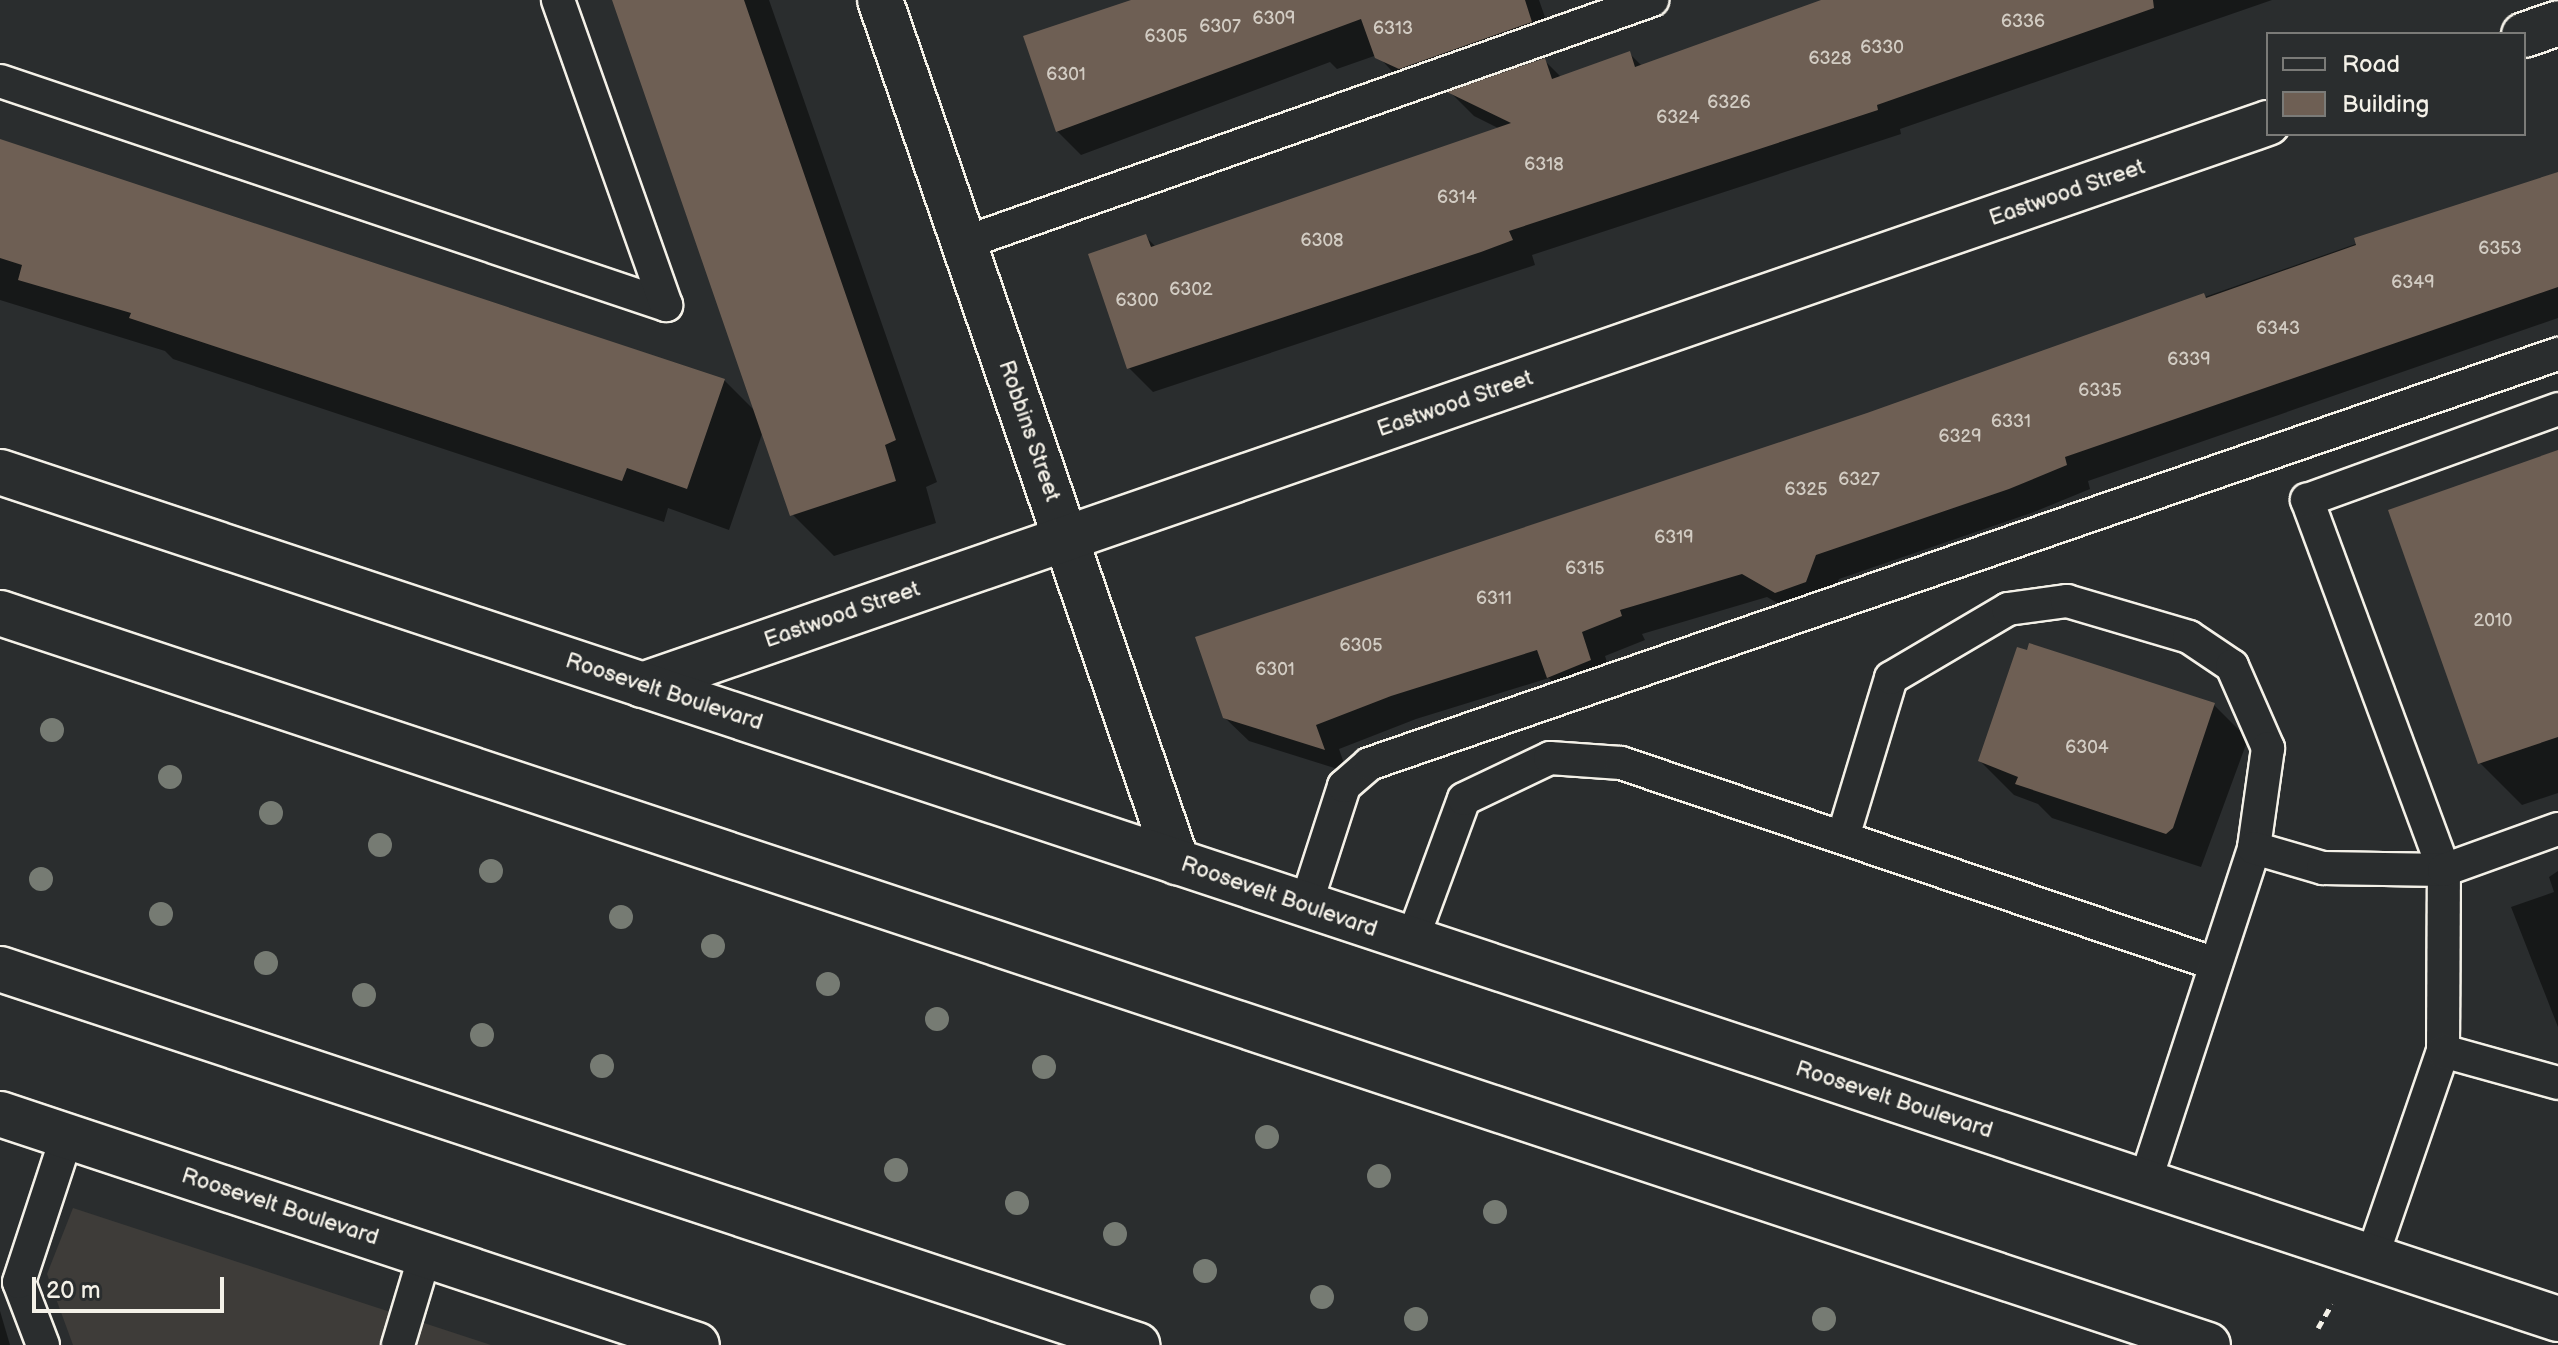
<!DOCTYPE html>
<style>
body{margin:0}
#map{position:relative;width:2558px;height:1345px;overflow:hidden;background:#2a2d2e;font-family:"Balsamiq Sans",sans-serif}
div>[style]{position:absolute}
[style*='--x']{left:calc(var(--x)*1px);top:calc(var(--y)*1px);width:calc(var(--w)*1px);rotate:calc(var(--a)*1deg)}
.built>*{inset:0;background:#3e3c39}
.shadow>*{inset:0;background:#0007}
.building>*{inset:0;background:#6e5f54}
.path>*{height:5px;margin-top:-2.5px;transform-origin:0;background:repeating-linear-gradient(90deg,#f4f1e8 0 8px,transparent 0 14px)}
.roads{filter:drop-shadow(2px 0 #f4f1e8) drop-shadow(-2px 0 #f4f1e8) drop-shadow(0 2px #f4f1e8) drop-shadow(0 -2px #f4f1e8)}
.service>*{height:32px;margin:-16px;padding:0 16px;transform-origin:16px;border-radius:16px;background:#2a2d2e}
.minor>*{height:44px;margin:-22px;padding:0 22px;transform-origin:22px;border-radius:22px;background:#2a2d2e}
.trunk>*{height:44px;margin:-22px;padding:0 22px;transform-origin:22px;border-radius:22px;background:#2a2d2e}
.trees>*{width:24px;height:24px;margin:-12px;border-radius:50%;background:#767b73}
span{translate:-50% -50%;white-space:nowrap;text-align:center;line-height:1.15;-webkit-text-stroke:8px #2a2d2e;paint-order:stroke}
.number-label{font-size:18px;color:#d2ccc3}
.number-label span{-webkit-text-stroke-width:0}
.street-label{font-size:22px;color:#f4f1e8}
.legend{position:absolute;left:2266px;top:32px;width:260px;height:104px;box-sizing:border-box;background:#2a2d2e;border:2px solid #7b7b78;margin:0;padding:10px 14px;list-style:none;font-size:24px;color:#f4f1e8}
.legend li{display:flex;align-items:center;gap:16px;height:40px}
.legend b{width:40px;border:2px solid #7b7b78}
.scale{position:absolute;left:32px;top:1277px;width:192px;height:36px;box-sizing:border-box;border:4px solid #f4f1e8;border-top:0;padding-left:10px;font-size:24px;line-height:28px;white-space:nowrap;color:#f4f1e8;-webkit-text-stroke:6px #2a2d2e;paint-order:stroke}
</style>
<div id="map">
<div class="built">
<div style="clip-path:polygon(73px 1208px,491px 1345px,73px 1345px,47px 1274px)"></div>
</div>
<div class="shadow">
<div style="clip-path:polygon(614px 0,769px 0,937px 482px,926px 487px,936px 523px,834px 556px,792px 514px,763px 431px,729px 530px,668px 508px,664px 522px,173px 359px,165px 351px,0 300px,0 141px,724px 380px,757px 413px)"></div>
<div style="clip-path:polygon(1136px 0,1539px 0,1555px 46px,1402px 82px,1377px 55px,1337px 69px,1330px 62px,1081px 155px,1057px 131px)"></div>
<div style="clip-path:polygon(1831px 0,2272px 0,1900px 129px,1901px 134px,1532px 255px,1535px 265px,1153px 392px,1129px 368px,1145px 236px,1156px 247px,1500px 129px,1474px 116px,1451px 93px,1544px 60px,1561px 77px,1629px 53px,1643px 67px)"></div>
<div style="clip-path:polygon(2558px 173px,2558px 318px,2088px 481px,2090px 489px,2034px 512px,1839px 579px,1829px 605px,1800px 616px,1767px 597px,1642px 634px,1645px 640px,1605px 656px,1614px 684px,1572px 701px,1549px 678px,1416px 719px,1339px 749px,1347px 772px,1249px 741px,1224px 717px,1868px 415px)"></div>
<div style="clip-path:polygon(2558px 452px,2558px 793px,2522px 805px,2480px 763px)"></div>
<div style="clip-path:polygon(2214px 705px,2248px 739px,2201px 867px,2052px 818px,2038px 804px,2014px 795px,1980px 761px)"></div>
<div style="clip-path:polygon(2558px 871px,2558px 1027px,2511px 907px,2554px 892px,2549px 877px)"></div>
<div style="clip-path:polygon(0 1311px,10px 1345px,0 1345px)"></div>
</div>
<div class="building">
<div style="clip-path:polygon(612px 0,744px 0,896px 440px,885px 445px,896px 481px,790px 516px)"></div>
<div style="clip-path:polygon(1131px 0,1525px 0,1532px 22px,1399px 69px,1375px 58px,1361px 19px,1056px 132px,1023px 36px)"></div>
<div style="clip-path:polygon(1821px 0,2153px 0,2154px 8px,1877px 105px,1878px 110px,1509px 231px,1513px 240px,1481px 252px,1127px 369px,1088px 254px,1146px 234px,1151px 247px,1511px 123px,1447px 92px,1545px 58px,1552px 79px,1630px 51px,1635px 67px)"></div>
<div style="clip-path:polygon(0 139px,725px 379px,687px 489px,627px 468px,622px 481px,129px 318px,131px 313px,18px 280px,22px 265px,0 258px)"></div>
<div style="clip-path:polygon(2558px 172px,2558px 287px,2065px 457px,2067px 465px,2009px 489px,1816px 555px,1806px 582px,1775px 593px,1742px 574px,1620px 610px,1622px 616px,1582px 632px,1591px 660px,1547px 678px,1537px 650px,1391px 696px,1316px 725px,1325px 750px,1223px 718px,1195px 637px,1867px 413px,2204px 293px,2206px 298px,2356px 245px,2354px 238px)"></div>
<div style="clip-path:polygon(2558px 450px,2558px 737px,2478px 764px,2388px 510px)"></div>
<div style="clip-path:polygon(2029px 643px,2215px 703px,2173px 828px,2166px 834px,2015px 784px,2018px 777px,1978px 761px,2017px 647px,2027px 650px)"></div>
</div>
<div class="path">
<div style="--x:2318;--y:1328;--w:28;--a:-60"></div>
</div>
<div class="roads">
<div class="service">
<div style="--x:0;--y:81;--w:703;--a:18.59"></div>
<div style="--x:666;--y:305;--w:324;--a:-109.5"></div>
<div style="--x:964;--y:243;--w:730;--a:-19.45"></div>
<div style="--x:1843;--y:837;--w:166;--a:-73.2"></div>
<div style="--x:1891;--y:678;--w:136;--a:-30.5"></div>
<div style="--x:2008;--y:609;--w:60;--a:-7.7"></div>
<div style="--x:2067;--y:601;--w:127;--a:16.4"></div>
<div style="--x:2189;--y:637;--w:52;--a:34"></div>
<div style="--x:2232;--y:666;--w:90;--a:66.3"></div>
<div style="--x:2268;--y:748;--w:101;--a:98"></div>
<div style="--x:1306;--y:904;--w:124;--a:-72.1"></div>
<div style="--x:1344;--y:786;--w:33;--a:-41"></div>
<div style="--x:1369;--y:764;--w:1258;--a:-19.03"></div>
<div style="--x:1411;--y:943;--w:153;--a:-69.8"></div>
<div style="--x:1464;--y:799;--w:95;--a:-25.5"></div>
<div style="--x:1550;--y:758;--w:71;--a:4"></div>
<div style="--x:1621;--y:763;--w:628;--a:18.67"></div>
<div style="--x:2443;--y:1051;--w:181;--a:-89.7"></div>
<div style="--x:2444;--y:870;--w:395;--a:-110.3"></div>
<div style="--x:2307;--y:500;--w:267;--a:-19.9"></div>
<div style="--x:2145;--y:1182;--w:351;--a:-71.9"></div>
<div style="--x:2254;--y:848;--w:72;--a:16.2"></div>
<div style="--x:2323;--y:868;--w:121;--a:0.9"></div>
<div style="--x:2444;--y:870;--w:121;--a:-19.8"></div>
<div style="--x:2372;--y:1257;--w:218;--a:-71"></div>
<div style="--x:2443;--y:1051;--w:119;--a:15.5"></div>
<div style="--x:43;--y:1345;--w:67;--a:-110.9"></div>
<div style="--x:19;--y:1282;--w:154;--a:-71.8"></div>
<div style="--x:398;--y:1345;--w:94;--a:-73.3"></div>
</div>
<div class="minor">
<div style="--x:880;--y:0;--w:912;--a:70.99"></div>
<div style="--x:2524;--y:35;--w:36;--a:-19"></div>
<div style="--x:642;--y:685;--w:1720;--a:-19.07"></div>
</div>
<div class="trunk">
<div style="--x:0;--y:472;--w:2695;--a:18.32"></div>
<div style="--x:0;--y:613;--w:2326;--a:18.34"></div>
<div style="--x:0;--y:969;--w:1198;--a:18.3"></div>
<div style="--x:0;--y:1114;--w:734;--a:18.34"></div>
</div>
</div>
<div class="trees">
<div style="left:52px;top:730px"></div>
<div style="left:170px;top:777px"></div>
<div style="left:271px;top:813px"></div>
<div style="left:380px;top:845px"></div>
<div style="left:491px;top:871px"></div>
<div style="left:41px;top:879px"></div>
<div style="left:161px;top:914px"></div>
<div style="left:621px;top:917px"></div>
<div style="left:713px;top:946px"></div>
<div style="left:266px;top:963px"></div>
<div style="left:828px;top:984px"></div>
<div style="left:364px;top:995px"></div>
<div style="left:937px;top:1019px"></div>
<div style="left:482px;top:1035px"></div>
<div style="left:602px;top:1066px"></div>
<div style="left:1044px;top:1067px"></div>
<div style="left:1267px;top:1137px"></div>
<div style="left:896px;top:1170px"></div>
<div style="left:1379px;top:1176px"></div>
<div style="left:1017px;top:1203px"></div>
<div style="left:1495px;top:1212px"></div>
<div style="left:1115px;top:1234px"></div>
<div style="left:1205px;top:1271px"></div>
<div style="left:1322px;top:1297px"></div>
<div style="left:1416px;top:1319px"></div>
<div style="left:1824px;top:1319px"></div>
</div>
<div class="number-label">
<span style="left:1274px;top:19px">6309</span>
<span style="left:2023px;top:22px">6336</span>
<span style="left:1220px;top:27px">6307</span>
<span style="left:1393px;top:29px">6313</span>
<span style="left:1166px;top:37px">6305</span>
<span style="left:1882px;top:48px">6330</span>
<span style="left:1830px;top:59px">6328</span>
<span style="left:1066px;top:75px">6301</span>
<span style="left:1729px;top:103px">6326</span>
<span style="left:1678px;top:118px">6324</span>
<span style="left:1544px;top:165px">6318</span>
<span style="left:1457px;top:198px">6314</span>
<span style="left:1322px;top:241px">6308</span>
<span style="left:2500px;top:249px">6353</span>
<span style="left:2413px;top:283px">6349</span>
<span style="left:1191px;top:290px">6302</span>
<span style="left:1137px;top:301px">6300</span>
<span style="left:2278px;top:329px">6343</span>
<span style="left:2189px;top:360px">6339</span>
<span style="left:2100px;top:391px">6335</span>
<span style="left:2011px;top:422px">6331</span>
<span style="left:1960px;top:437px">6329</span>
<span style="left:1859px;top:480px">6327</span>
<span style="left:1806px;top:490px">6325</span>
<span style="left:1674px;top:538px">6319</span>
<span style="left:1585px;top:569px">6315</span>
<span style="left:1494px;top:599px">6311</span>
<span style="left:2493px;top:621px">2010</span>
<span style="left:1361px;top:646px">6305</span>
<span style="left:1275px;top:670px">6301</span>
<span style="left:2087px;top:748px">6304</span>
</div>
<div class="street-label">
<span style="left:2067px;top:193px;rotate:-19deg">Eastwood Street</span>
<span style="left:1455px;top:404px;rotate:-19deg">Eastwood Street</span>
<span style="left:1029px;top:431px;rotate:71deg">Robbins Street</span>
<span style="left:842px;top:615px;rotate:-19deg">Eastwood Street</span>
<span style="left:664px;top:692px;rotate:18deg">Roosevelt Boulevard</span>
<span style="left:1279px;top:897px;rotate:19deg">Roosevelt Boulevard</span>
<span style="left:1894px;top:1100px;rotate:18deg">Roosevelt Boulevard</span>
<span style="left:280px;top:1207px;rotate:18deg">Roosevelt Boulevard</span>
</div>
<ul class="legend">
<li><b style="height:10px;background:#2a2d2e"></b>Road</li>
<li><b style="height:22px;background:#6e5f54"></b>Building</li>
</ul>
<div class="scale">20 m</div>
</div>
